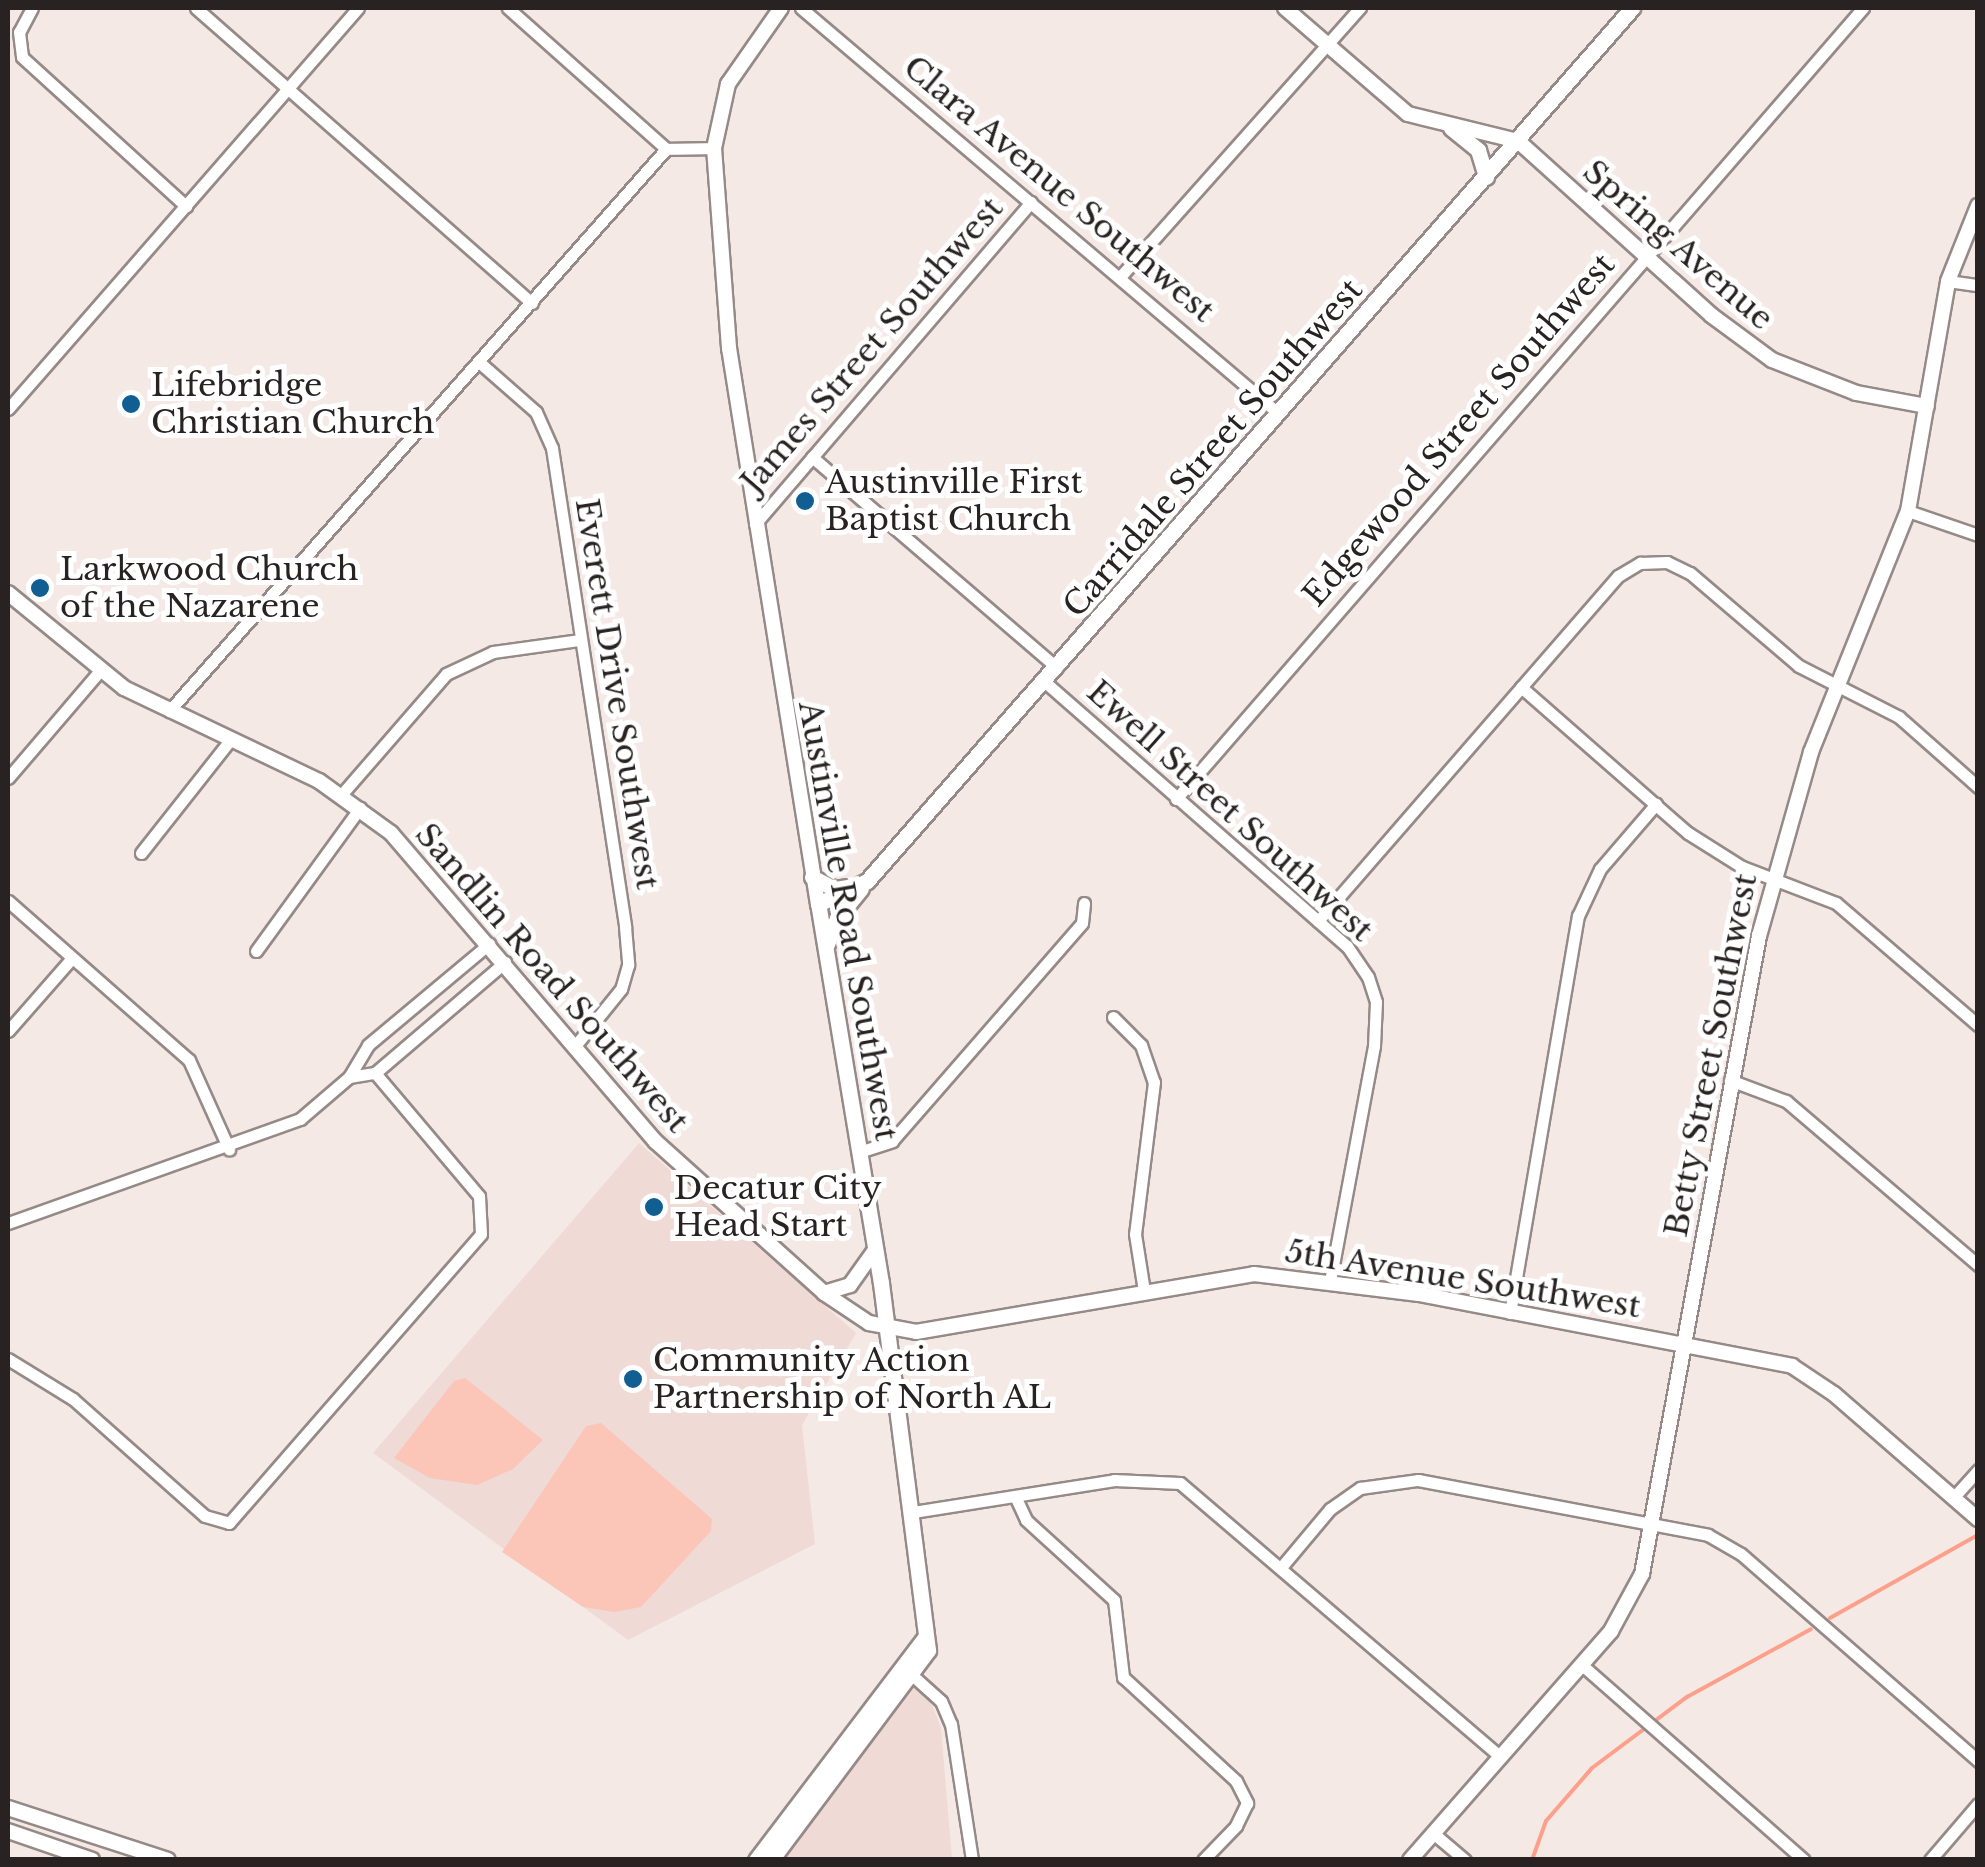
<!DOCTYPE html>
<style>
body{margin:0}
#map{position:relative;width:1985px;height:1867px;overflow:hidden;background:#f5e9e6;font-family:"Libre Baskerville",serif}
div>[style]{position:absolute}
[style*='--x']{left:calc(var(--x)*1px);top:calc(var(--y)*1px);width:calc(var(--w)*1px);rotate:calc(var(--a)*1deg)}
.built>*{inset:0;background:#efdad6}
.green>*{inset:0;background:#fbc5b8}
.stream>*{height:4px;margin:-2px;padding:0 2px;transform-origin:2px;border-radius:2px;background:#fda08b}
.roads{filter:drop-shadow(2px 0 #958a87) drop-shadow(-2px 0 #958a87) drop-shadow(0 2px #958a87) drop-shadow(0 -2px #958a87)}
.minor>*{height:11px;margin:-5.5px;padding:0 5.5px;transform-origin:5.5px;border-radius:5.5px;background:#fff}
.tertiary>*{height:14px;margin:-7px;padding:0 7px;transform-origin:7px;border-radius:7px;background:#fff}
.secondary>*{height:15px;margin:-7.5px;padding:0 7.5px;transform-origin:7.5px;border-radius:7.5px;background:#fff}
.dots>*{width:28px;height:28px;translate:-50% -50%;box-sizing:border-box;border:5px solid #fff;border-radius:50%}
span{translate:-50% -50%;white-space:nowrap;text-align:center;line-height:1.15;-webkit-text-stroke:10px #fff;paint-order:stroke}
.street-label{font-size:32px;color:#282322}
.poi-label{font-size:32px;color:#282322}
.left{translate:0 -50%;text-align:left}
.frame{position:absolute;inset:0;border:10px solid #282322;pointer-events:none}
</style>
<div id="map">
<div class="built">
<div style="clip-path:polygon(639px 1143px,856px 1333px,802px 1425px,815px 1544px,628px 1640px,373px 1453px)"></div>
<div style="clip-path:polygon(924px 1684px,941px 1728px,952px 1859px,778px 1860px,907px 1691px)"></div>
</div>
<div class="green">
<div style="clip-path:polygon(465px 1378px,543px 1440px,513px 1469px,477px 1485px,430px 1478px,394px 1458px,454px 1381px)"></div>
<div style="clip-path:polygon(601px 1423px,712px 1519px,711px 1531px,641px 1607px,614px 1612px,583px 1607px,502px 1552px,586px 1426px)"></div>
</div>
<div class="stream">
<div style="--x:1830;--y:1618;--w:170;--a:-29.3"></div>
<div style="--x:1532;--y:1860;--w:41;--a:-70.3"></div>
<div style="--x:1546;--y:1821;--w:70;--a:-49"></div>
<div style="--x:1592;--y:1768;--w:119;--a:-36.8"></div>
<div style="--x:1687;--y:1697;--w:141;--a:-28.7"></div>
</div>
<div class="roads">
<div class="minor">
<div style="--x:32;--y:8;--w:27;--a:118"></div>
<div style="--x:19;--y:32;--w:25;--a:83"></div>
<div style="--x:22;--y:57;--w:222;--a:42.3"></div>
<div style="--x:196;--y:8;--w:447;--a:41.3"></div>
<div style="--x:508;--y:8;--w:212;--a:41.7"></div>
<div style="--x:801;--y:8;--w:627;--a:40.34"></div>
<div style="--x:1120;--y:277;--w:361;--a:-48.3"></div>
<div style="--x:1948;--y:281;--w:30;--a:8"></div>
<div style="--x:479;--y:362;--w:76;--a:41.3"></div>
<div style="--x:536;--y:412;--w:39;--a:66"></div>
<div style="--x:552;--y:448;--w:485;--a:81.3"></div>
<div style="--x:625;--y:927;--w:38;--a:85"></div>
<div style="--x:628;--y:965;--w:25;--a:106"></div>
<div style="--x:621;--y:989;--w:73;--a:128.9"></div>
<div style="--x:8;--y:409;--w:532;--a:-48.88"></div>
<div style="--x:812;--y:457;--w:323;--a:40.7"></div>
<div style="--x:1908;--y:511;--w:74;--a:18.9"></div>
<div style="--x:755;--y:524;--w:424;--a:-49.4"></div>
<div style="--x:1045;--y:682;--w:401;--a:41.2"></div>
<div style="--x:1347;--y:946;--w:37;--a:56"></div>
<div style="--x:1368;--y:977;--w:26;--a:72"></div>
<div style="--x:1376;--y:1002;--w:44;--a:92.6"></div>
<div style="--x:1374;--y:1046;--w:238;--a:100.6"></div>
<div style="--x:1521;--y:687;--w:222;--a:41.2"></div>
<div style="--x:1688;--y:833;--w:64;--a:32.2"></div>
<div style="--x:1742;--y:867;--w:101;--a:21"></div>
<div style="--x:1836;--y:903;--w:187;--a:40.7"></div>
<div style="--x:169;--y:711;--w:750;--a:-48.51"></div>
<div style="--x:666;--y:149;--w:48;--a:-1.2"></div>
<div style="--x:8;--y:778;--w:140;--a:-49.4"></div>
<div style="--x:341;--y:795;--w:160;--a:-49"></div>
<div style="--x:446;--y:674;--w:52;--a:-25.1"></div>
<div style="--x:493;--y:652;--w:88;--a:-7.9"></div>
<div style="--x:1176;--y:799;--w:1048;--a:-49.03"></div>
<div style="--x:141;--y:853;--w:145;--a:-51.7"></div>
<div style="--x:8;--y:901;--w:241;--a:41.3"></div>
<div style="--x:189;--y:1060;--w:98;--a:65.8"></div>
<div style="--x:1318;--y:921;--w:457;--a:-49"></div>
<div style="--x:1618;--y:576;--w:26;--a:-31"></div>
<div style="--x:1640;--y:563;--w:27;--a:-2"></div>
<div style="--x:1667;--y:562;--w:25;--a:26"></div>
<div style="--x:1690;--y:573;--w:143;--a:40.5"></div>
<div style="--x:1799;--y:666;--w:112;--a:27"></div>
<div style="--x:1899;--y:717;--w:106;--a:41.5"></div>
<div style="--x:256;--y:951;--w:177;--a:-54"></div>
<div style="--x:1113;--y:1017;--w:40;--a:45"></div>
<div style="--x:1141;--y:1045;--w:39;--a:71"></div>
<div style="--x:1154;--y:1082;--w:153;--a:97.1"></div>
<div style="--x:1135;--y:1234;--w:58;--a:81"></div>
<div style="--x:8;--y:1031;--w:97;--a:-48.8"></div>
<div style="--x:349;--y:1077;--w:26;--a:-9"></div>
<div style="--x:375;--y:1073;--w:171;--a:-40.5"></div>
<div style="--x:1730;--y:1080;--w:60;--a:20.6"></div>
<div style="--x:1786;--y:1101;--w:253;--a:40.5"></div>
<div style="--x:859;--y:1152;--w:35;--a:-18"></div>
<div style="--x:892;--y:1141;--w:289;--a:-48.9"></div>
<div style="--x:1082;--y:923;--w:20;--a:-84"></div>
<div style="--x:8;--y:1223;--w:310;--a:-19.6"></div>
<div style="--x:300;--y:1119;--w:65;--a:-40.6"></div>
<div style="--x:349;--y:1077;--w:37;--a:-59"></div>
<div style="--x:368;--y:1045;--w:158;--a:-39.9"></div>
<div style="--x:1510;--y:1313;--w:403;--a:-80.3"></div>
<div style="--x:1578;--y:916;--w:52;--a:-64.9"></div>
<div style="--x:1600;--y:869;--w:86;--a:-49.3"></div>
<div style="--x:8;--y:1359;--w:76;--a:31.6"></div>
<div style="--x:73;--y:1399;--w:176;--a:41.6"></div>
<div style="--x:205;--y:1516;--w:25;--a:16"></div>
<div style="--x:229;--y:1523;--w:383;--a:-48.9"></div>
<div style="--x:481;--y:1234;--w:38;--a:-93"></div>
<div style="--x:479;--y:1196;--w:161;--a:-130.2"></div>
<div style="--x:1015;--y:1496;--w:26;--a:65"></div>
<div style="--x:1026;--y:1520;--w:119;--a:42.3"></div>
<div style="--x:1114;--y:1600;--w:78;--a:83.3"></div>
<div style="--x:1123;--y:1677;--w:154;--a:42.6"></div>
<div style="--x:1236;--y:1781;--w:25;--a:63"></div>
<div style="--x:1247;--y:1803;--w:25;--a:116"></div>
<div style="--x:1236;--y:1826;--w:47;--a:134.1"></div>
<div style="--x:1953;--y:1498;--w:38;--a:-48"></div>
<div style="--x:913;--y:1512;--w:204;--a:-9"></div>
<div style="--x:1114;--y:1480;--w:66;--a:2.6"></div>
<div style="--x:1180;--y:1483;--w:422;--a:40.5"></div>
<div style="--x:1283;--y:1565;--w:73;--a:-50"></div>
<div style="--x:1330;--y:1509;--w:37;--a:-35"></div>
<div style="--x:1360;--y:1488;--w:59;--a:-7.9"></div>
<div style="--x:1418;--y:1480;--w:295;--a:10.7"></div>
<div style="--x:1708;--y:1535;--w:38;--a:30"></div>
<div style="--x:1741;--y:1554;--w:315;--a:41.1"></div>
<div style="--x:1582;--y:1665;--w:295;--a:41.3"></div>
<div style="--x:912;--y:1675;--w:39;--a:42"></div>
<div style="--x:941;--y:1701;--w:25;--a:67"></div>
<div style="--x:951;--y:1724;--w:138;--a:81.2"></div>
<div style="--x:1433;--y:1833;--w:42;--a:40.2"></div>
<div style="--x:1930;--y:1860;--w:74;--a:-49.4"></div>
</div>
<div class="tertiary">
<div style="--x:781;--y:8;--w:93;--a:124.9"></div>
<div style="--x:728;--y:84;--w:66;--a:102.3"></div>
<div style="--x:714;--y:148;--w:201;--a:85.7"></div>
<div style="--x:729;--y:348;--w:563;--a:80.91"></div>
<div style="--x:1285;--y:8;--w:162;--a:40.8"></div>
<div style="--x:1408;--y:114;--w:113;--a:13.8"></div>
<div style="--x:1518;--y:141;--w:260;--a:42"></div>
<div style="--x:1711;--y:315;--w:76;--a:36.4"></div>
<div style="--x:1772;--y:360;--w:90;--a:21.4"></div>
<div style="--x:1856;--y:393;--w:72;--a:10.4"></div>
<div style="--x:8;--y:593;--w:150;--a:39.3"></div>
<div style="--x:124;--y:688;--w:216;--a:25.5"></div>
<div style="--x:319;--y:781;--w:89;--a:35.8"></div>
<div style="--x:391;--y:833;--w:407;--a:49.4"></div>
<div style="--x:656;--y:1142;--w:226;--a:41.9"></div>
<div style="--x:824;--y:1293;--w:54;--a:33.7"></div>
<div style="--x:869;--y:1323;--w:48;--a:10.8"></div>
<div style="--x:916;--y:1332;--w:343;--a:-9.7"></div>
<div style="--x:1254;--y:1274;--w:166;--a:6.9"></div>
<div style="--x:1419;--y:1294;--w:380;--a:10.9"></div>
<div style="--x:1792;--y:1366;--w:50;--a:33.7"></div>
<div style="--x:1834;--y:1394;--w:191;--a:41"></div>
<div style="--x:824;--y:1293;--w:27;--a:-17"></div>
<div style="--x:850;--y:1285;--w:43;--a:-54.5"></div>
<div style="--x:8;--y:1808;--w:168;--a:18"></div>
<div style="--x:8;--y:1831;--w:89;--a:19"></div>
<div style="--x:1410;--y:1860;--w:305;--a:-48.7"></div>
<div style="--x:1611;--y:1631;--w:65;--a:-61.5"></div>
<div style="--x:1642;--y:1574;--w:649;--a:-79.61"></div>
<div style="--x:1759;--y:936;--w:191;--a:-74.2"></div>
<div style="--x:1811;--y:752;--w:260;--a:-68.1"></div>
<div style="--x:1908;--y:511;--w:233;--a:-80.1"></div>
<div style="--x:1948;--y:281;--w:81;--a:-68.2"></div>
</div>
<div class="secondary">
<div style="--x:1451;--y:128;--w:35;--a:39"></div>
<div style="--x:1478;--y:150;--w:28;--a:73"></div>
<div style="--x:812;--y:877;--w:26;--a:28"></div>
<div style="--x:835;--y:889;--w:13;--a:-9"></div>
<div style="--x:827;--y:944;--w:28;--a:-69"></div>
<div style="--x:837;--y:918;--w:38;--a:-51"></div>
<div style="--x:756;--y:1860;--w:280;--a:-52.8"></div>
<div style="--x:771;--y:1860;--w:262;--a:-53.2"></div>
<div style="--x:928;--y:1650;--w:370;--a:-97.3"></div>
<div style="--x:881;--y:1283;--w:384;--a:-99.4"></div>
<div style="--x:818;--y:904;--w:54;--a:-25.1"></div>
<div style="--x:867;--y:881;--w:1161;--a:-48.77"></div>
</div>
</div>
<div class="dots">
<div style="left:131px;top:404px;background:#115f92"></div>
<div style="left:805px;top:501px;background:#115f92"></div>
<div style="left:40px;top:588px;background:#115f92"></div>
<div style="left:654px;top:1207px;background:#115f92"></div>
<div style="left:633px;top:1379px;background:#115f92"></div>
</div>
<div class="street-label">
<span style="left:1059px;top:189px;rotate:40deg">Clara Avenue Southwest</span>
<span style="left:1678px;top:245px;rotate:41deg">Spring Avenue</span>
<span style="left:872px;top:345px;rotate:-49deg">James Street Southwest</span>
<span style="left:1459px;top:430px;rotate:-49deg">Edgewood Street Southwest</span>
<span style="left:1213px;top:448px;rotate:-49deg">Carridale Street Southwest</span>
<span style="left:617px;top:694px;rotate:81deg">Everett Drive Southwest</span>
<span style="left:1230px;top:811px;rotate:42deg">Ewell Street Southwest</span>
<span style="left:848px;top:921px;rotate:80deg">Austinville Road Southwest</span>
<span style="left:552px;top:978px;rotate:49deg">Sandlin Road Southwest</span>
<span style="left:1711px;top:1055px;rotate:-79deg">Betty Street Southwest</span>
<span style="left:1463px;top:1279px;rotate:9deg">5th Avenue Southwest</span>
</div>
<div class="poi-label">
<span class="left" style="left:151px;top:404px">Lifebridge<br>Christian Church</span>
<span class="left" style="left:825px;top:501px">Austinville First<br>Baptist Church</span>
<span class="left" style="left:60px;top:588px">Larkwood Church<br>of the Nazarene</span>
<span class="left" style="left:674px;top:1207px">Decatur City<br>Head Start</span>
<span class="left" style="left:653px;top:1379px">Community Action<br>Partnership of North AL</span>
</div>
<div class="frame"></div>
</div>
